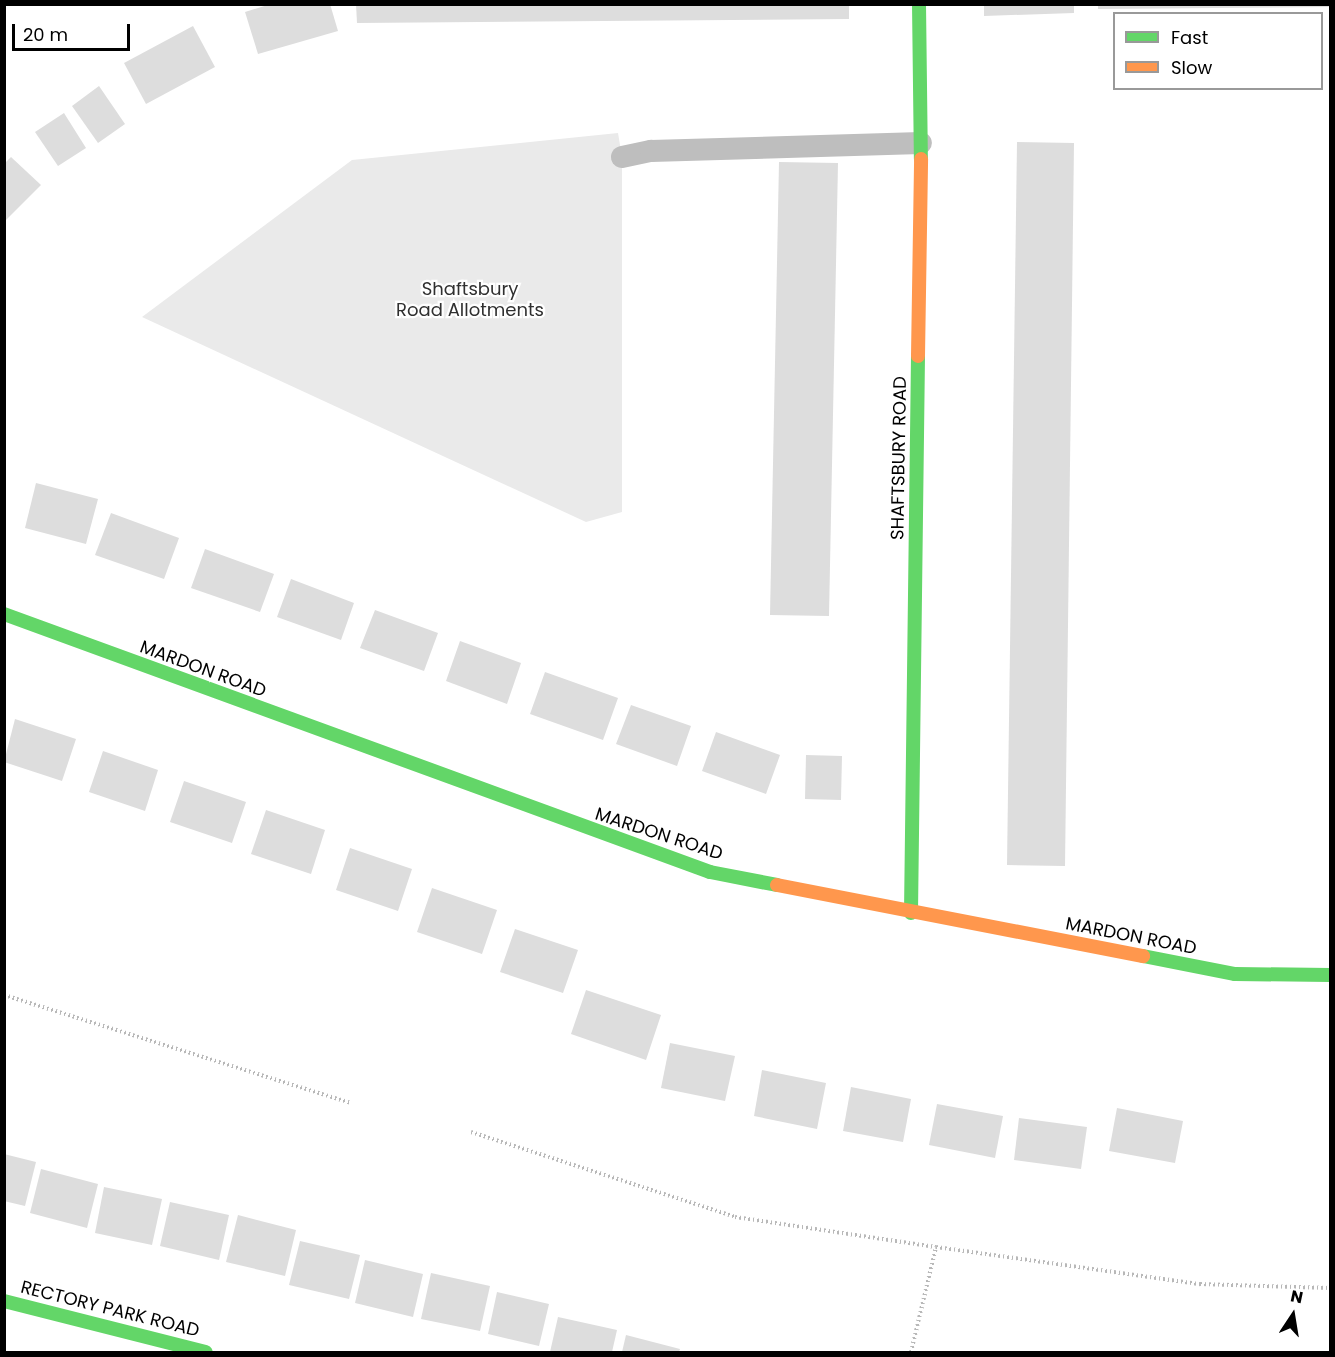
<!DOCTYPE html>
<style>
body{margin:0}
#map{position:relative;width:1335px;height:1357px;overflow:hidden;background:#fff;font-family:Poppins,sans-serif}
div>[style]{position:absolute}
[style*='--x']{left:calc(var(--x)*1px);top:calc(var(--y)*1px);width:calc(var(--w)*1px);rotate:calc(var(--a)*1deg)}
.green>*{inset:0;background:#eaeaea}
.building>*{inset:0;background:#ddd}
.path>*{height:4px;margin-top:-2px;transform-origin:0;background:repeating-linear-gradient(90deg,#b8b8b8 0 1.5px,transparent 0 4.5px)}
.lane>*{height:22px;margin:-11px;padding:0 11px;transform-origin:11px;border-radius:11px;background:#bebebe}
.fast>*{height:14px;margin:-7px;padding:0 7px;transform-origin:7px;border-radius:7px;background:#63d668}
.slow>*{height:14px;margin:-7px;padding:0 7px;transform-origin:7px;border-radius:7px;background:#ff974d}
span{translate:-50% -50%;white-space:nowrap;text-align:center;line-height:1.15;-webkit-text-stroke:4.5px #fff;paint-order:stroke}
.park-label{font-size:18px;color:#303030}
.street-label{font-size:18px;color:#000}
.frame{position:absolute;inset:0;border:6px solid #000;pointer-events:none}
.legend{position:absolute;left:1113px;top:12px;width:210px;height:78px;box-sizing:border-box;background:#fff;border:2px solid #999;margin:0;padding:8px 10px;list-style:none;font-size:18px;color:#000}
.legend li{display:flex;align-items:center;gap:12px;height:30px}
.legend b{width:30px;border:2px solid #999}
.north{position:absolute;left:1263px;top:1285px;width:60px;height:60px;-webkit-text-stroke:4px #fff;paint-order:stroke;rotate:12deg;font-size:16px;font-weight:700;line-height:24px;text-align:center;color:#000}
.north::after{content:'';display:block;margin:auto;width:21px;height:27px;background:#000;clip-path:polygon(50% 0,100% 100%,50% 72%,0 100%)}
.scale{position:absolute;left:12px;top:24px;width:118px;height:27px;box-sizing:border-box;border:3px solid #000;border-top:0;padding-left:8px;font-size:18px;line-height:21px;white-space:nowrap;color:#000;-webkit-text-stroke:4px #fff;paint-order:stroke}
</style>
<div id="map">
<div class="green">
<div style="clip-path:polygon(618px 133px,622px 157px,622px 512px,586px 522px,142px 317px,352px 160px)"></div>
</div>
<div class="building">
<div style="clip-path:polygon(271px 4px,330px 4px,338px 31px,258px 54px,245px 12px)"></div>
<div style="clip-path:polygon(356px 4px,849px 4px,849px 19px,357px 23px)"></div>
<div style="clip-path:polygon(984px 4px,1074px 4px,1074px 13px,984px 16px)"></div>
<div style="clip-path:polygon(1098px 4px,1330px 4px,1330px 7px,1098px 9px)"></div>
<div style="clip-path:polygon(193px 26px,215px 67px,146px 104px,124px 63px)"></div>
<div style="clip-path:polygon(99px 86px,125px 124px,98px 143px,72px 106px)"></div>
<div style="clip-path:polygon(64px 113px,86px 148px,58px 166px,35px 132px)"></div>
<div style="clip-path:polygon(1017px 142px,1074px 143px,1065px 866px,1007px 865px)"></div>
<div style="clip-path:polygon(11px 157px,41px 185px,4px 222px,4px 164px)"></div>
<div style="clip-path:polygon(779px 162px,838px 163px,829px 616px,770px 615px)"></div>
<div style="clip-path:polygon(36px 483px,98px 499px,86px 544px,25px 528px)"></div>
<div style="clip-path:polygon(111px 513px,179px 538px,164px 579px,95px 555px)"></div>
<div style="clip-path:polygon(205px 549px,274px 574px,260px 612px,191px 588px)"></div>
<div style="clip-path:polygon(291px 579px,354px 603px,341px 640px,277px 617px)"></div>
<div style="clip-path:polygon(375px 610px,438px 633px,424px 671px,360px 648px)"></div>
<div style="clip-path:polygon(460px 641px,521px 663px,507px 704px,446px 681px)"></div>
<div style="clip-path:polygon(545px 672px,618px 698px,603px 740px,530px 714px)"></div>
<div style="clip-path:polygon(631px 705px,691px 726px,677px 766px,616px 744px)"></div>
<div style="clip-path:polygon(15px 719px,76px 739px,62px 781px,4px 762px)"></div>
<div style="clip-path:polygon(716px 732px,780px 755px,766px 794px,702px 771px)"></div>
<div style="clip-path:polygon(103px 751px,158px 770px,145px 811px,89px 792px)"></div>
<div style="clip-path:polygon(806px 755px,842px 756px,841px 800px,805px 799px)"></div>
<div style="clip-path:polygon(184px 781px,246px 802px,232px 843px,170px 822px)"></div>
<div style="clip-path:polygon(266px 810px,325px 830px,311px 874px,251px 854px)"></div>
<div style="clip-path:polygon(350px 848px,412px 869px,398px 911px,336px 890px)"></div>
<div style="clip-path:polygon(432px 888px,497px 910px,482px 954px,417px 932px)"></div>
<div style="clip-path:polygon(515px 929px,578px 950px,563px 993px,500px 972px)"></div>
<div style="clip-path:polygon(586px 990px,661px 1015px,646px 1060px,571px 1034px)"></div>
<div style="clip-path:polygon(670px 1043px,735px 1056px,725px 1101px,661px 1088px)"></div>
<div style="clip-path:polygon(762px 1070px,826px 1083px,817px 1129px,754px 1116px)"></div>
<div style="clip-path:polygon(851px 1087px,911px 1099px,903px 1142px,843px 1131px)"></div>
<div style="clip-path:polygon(937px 1104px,1003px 1116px,995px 1158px,929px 1145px)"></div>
<div style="clip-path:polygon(1117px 1108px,1183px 1121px,1175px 1163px,1109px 1151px)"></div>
<div style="clip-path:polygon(1019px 1118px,1087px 1127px,1081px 1169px,1014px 1160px)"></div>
<div style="clip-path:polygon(4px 1154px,36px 1162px,25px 1206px,4px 1201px)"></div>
<div style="clip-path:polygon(41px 1169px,98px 1184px,87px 1228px,30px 1213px)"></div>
<div style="clip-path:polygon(104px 1187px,162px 1199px,152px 1245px,95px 1233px)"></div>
<div style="clip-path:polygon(170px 1202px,229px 1215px,219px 1260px,160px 1246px)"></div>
<div style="clip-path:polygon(238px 1215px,296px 1230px,285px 1276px,226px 1262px)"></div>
<div style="clip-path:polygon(300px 1241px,360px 1255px,349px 1299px,289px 1285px)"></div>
<div style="clip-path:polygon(365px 1260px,423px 1274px,413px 1317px,355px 1303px)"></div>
<div style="clip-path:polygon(431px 1273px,490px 1286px,480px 1331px,421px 1319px)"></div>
<div style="clip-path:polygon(497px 1292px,549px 1304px,539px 1346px,488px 1334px)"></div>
<div style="clip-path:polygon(558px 1317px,617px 1330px,612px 1352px,550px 1352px)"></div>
<div style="clip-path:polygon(626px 1335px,680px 1349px,679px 1352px,622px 1352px)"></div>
</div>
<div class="path">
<div style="--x:4;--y:995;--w:363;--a:17.3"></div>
<div style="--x:471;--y:1132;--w:277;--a:17.8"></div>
<div style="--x:735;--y:1217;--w:203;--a:8.5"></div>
<div style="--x:911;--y:1352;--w:108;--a:-76.6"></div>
<div style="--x:936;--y:1247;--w:267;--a:8"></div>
<div style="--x:1200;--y:1284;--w:130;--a:1.8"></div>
</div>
<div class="lane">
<div style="--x:622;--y:157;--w:30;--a:-12"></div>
<div style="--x:651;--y:151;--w:270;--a:-1.7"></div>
</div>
<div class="fast">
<div style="--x:919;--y:4;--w:155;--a:89.3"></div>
<div style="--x:4;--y:614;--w:752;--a:20.07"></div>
<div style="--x:710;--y:872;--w:68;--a:11"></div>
<div style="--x:911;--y:913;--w:557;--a:-89.28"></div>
<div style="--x:1143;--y:956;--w:94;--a:11.1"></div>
<div style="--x:1235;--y:974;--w:95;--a:0.6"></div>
<div style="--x:4;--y:1301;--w:208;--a:14.2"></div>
</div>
<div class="slow">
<div style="--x:918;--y:356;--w:197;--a:-89.1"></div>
<div style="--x:777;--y:885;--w:373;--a:11"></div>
</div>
<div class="park-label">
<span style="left:470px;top:300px">Shaftsbury<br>Road Allotments</span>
</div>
<div class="street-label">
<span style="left:899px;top:458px;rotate:-89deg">SHAFTSBURY ROAD</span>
<span style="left:203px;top:669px;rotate:20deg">MARDON ROAD</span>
<span style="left:659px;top:834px;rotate:18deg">MARDON ROAD</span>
<span style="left:1131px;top:936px;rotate:11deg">MARDON ROAD</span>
<span style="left:110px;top:1309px;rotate:14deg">RECTORY PARK ROAD</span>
</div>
<div class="frame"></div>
<ul class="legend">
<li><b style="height:8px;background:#63d668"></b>Fast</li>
<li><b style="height:8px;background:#ff974d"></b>Slow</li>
</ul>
<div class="north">N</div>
<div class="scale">20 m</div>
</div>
